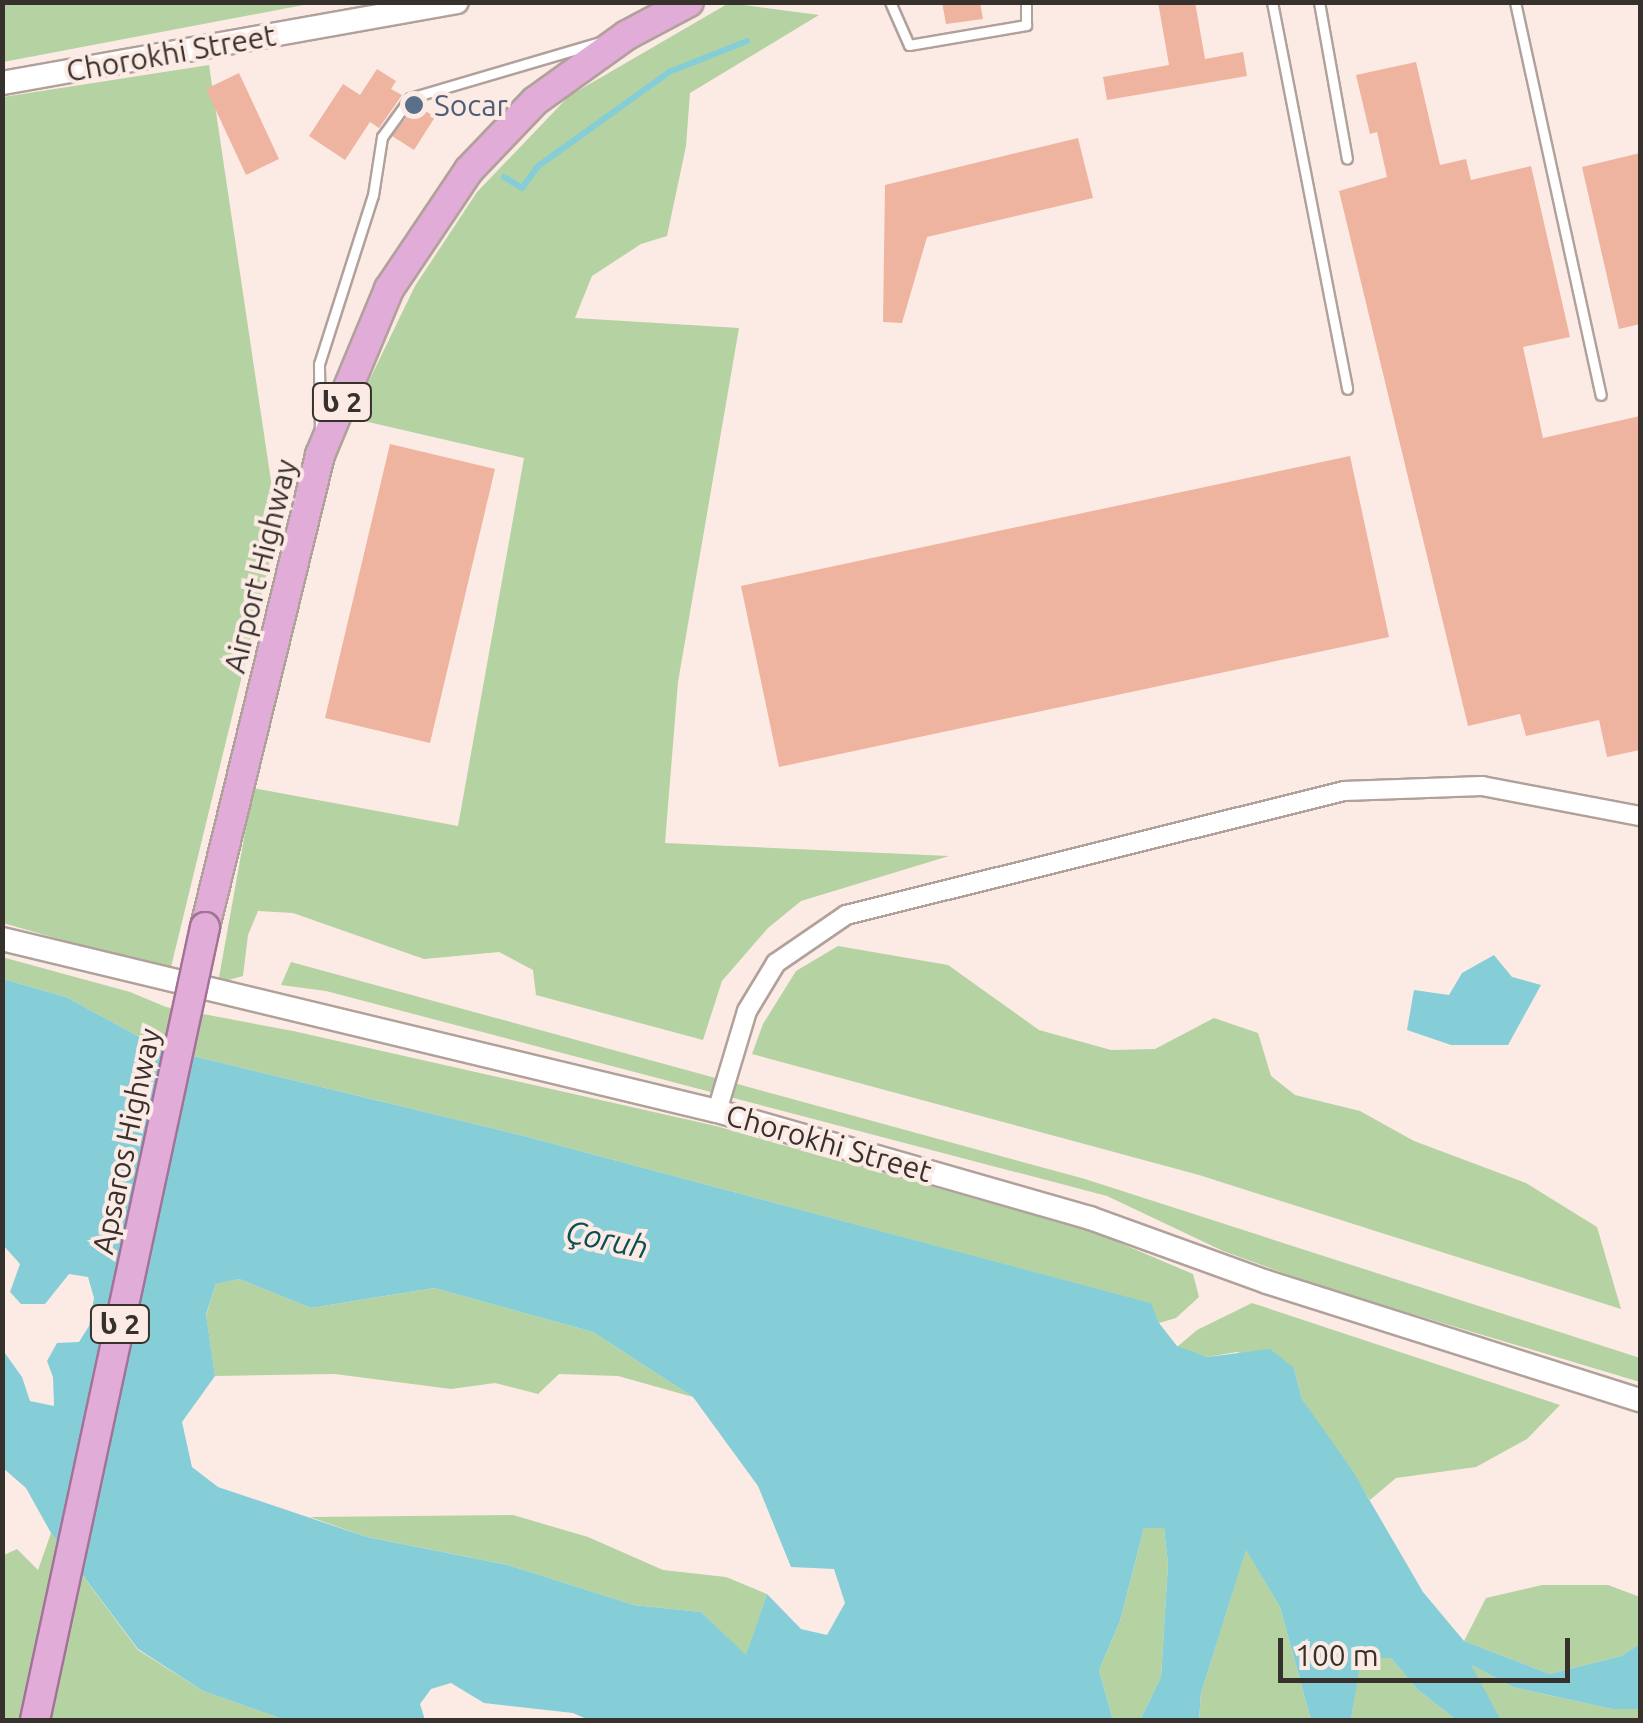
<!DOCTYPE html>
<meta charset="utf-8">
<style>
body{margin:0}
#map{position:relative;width:1643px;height:1723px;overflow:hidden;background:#fcebe4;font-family:Ubuntu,"Noto Sans Georgian",sans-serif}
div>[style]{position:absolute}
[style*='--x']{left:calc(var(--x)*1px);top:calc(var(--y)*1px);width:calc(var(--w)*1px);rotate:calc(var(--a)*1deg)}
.green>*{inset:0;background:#b4d2a2}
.water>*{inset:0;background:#85ced8}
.stream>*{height:6px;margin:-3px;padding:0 3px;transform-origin:3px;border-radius:3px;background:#85ced8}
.building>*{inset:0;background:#eeb49f}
.roads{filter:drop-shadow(2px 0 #b1a19b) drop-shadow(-2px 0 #b1a19b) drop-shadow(0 2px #b1a19b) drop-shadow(0 -2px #b1a19b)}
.service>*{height:9px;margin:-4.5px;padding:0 4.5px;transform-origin:4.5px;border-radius:4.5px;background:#fff}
.minor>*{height:18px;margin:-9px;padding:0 9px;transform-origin:9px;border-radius:9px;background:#fff}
.tertiary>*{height:22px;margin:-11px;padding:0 11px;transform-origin:11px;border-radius:11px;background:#fff}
.trunk>*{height:28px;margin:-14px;padding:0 14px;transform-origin:14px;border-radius:14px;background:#e2acd8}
.bridges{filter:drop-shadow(2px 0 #a27396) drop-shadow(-2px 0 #a27396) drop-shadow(0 2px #a27396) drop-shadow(0 -2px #a27396)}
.trunk-bridge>*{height:28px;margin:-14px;padding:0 14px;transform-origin:14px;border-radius:14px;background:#e2acd8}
.dots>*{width:28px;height:28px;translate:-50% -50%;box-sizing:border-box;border:5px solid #fcebe4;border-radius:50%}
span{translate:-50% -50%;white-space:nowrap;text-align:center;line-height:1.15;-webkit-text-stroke:8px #fcebe4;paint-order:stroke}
.shield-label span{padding:2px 8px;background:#fcebe4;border:2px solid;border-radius:8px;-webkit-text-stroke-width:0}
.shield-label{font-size:28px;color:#37312e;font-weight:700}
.street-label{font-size:30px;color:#37312e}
.service-label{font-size:30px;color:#4e5e75}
.left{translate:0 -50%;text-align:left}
.water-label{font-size:32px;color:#0d4f56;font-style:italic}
.frame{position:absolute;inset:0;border:5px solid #37312e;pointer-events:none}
.scale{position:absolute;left:1278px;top:1638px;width:292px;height:45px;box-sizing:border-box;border:5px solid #37312e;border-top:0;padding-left:12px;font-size:30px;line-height:35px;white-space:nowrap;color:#37312e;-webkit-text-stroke:8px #fcebe4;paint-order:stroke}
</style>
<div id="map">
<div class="green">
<div style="clip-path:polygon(3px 2px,314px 2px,314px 3px,3px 62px)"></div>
<div style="clip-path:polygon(729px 3px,819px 15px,690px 93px,686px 146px,667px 236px,641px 244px,592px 276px,575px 318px,739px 328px,678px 682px,665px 843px,949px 856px,801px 901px,768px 928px,722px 981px,703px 1040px,536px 995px,533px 970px,499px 952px,424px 959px,293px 913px,258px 911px,248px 935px,243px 976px,218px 983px,253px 788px,458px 826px,524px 458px,351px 418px,415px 286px,477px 192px,569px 96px)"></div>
<div style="clip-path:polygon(209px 65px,278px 528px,170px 971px,3px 923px,3px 97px)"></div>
<div style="clip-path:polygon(838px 946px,948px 965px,1039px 1030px,1111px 1050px,1155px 1049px,1214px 1018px,1258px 1033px,1271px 1076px,1295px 1095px,1360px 1111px,1414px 1141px,1526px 1183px,1597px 1227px,1621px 1309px,1199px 1175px,752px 1054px,763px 1024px,796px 971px)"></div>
<div style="clip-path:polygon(2px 957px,130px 992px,166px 1007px,293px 1031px,716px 1126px,1094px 1232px,1193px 1274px,1199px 1297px,1176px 1318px,1159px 1323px,1150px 1303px,524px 1136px,160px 1048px,66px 997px,3px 979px)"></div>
<div style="clip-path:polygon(291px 962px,1085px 1179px,1640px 1358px,1640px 1382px,1319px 1286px,1223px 1251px,1107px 1196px,326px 991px,281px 985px)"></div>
<div style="clip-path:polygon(239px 1279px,311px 1308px,434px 1288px,593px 1332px,693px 1397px,618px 1376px,559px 1374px,538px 1394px,495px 1383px,451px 1389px,335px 1374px,215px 1376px,206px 1315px,216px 1284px)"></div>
<div style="clip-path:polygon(1252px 1303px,1560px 1405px,1527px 1439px,1476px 1467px,1396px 1478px,1370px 1500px,1302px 1399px,1294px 1368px,1237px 1352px,1207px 1357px,1177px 1347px,1197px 1330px)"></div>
<div style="clip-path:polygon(513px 1515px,588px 1537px,663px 1570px,726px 1577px,767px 1594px,746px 1656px,701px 1612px,634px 1605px,508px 1565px,367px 1537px,310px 1517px)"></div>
<div style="clip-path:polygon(1144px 1528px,1164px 1528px,1168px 1564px,1161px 1677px,1140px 1720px,1113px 1720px,1099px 1670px,1120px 1621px)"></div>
<div style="clip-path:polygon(51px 1533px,138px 1650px,203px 1691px,285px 1720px,3px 1720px,2px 1556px,17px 1549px,38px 1570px)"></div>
<div style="clip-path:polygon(1246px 1549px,1280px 1607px,1311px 1720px,1199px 1720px,1201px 1693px)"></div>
<div style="clip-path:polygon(1542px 1585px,1608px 1585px,1640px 1597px,1640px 1644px,1621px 1656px,1550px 1674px,1464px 1641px,1486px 1598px)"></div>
<div style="clip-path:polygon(1360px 1658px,1391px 1658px,1417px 1689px,1456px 1720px,1351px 1720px)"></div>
<div style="clip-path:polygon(1469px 1664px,1513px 1687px,1612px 1709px,1640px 1709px,1640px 1720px,1501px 1720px)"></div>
</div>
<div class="water">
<div style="clip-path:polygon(1494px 955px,1512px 977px,1541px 985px,1508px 1045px,1451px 1045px,1407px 1030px,1414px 990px,1449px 995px,1462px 973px)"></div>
<div style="clip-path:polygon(evenodd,3px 979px,66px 997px,160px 1048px,524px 1136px,1151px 1303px,1159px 1323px,1177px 1346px,1207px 1357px,1270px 1349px,1294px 1368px,1302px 1399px,1352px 1470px,1423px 1592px,1464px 1641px,1550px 1674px,1621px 1656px,1640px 1644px,1640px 1709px,1612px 1709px,1513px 1687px,1471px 1665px,1501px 1720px,1456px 1720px,1417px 1689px,1391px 1658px,1361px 1658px,1351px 1720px,1311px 1720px,1280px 1607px,1246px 1550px,1201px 1693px,1199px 1720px,1140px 1720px,1161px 1677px,1168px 1564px,1164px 1528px,1144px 1528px,1120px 1621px,1099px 1670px,1113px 1720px,589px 1720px,573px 1713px,484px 1703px,451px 1683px,431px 1689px,420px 1704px,425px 1720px,285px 1720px,203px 1691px,138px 1649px,51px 1533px,26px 1488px,3px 1468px,2px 1349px,22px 1377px,30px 1401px,54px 1406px,53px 1377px,47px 1361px,57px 1343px,79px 1342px,89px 1326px,94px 1298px,88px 1277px,69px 1274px,45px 1304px,21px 1304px,10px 1292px,20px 1264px,3px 1245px,3px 979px,239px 1279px,311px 1308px,434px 1288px,593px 1332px,693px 1397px,758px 1486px,791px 1567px,834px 1569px,845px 1603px,827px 1635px,801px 1629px,767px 1594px,746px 1655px,701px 1612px,634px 1605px,508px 1565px,367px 1537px,218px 1487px,192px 1467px,182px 1422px,215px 1376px,206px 1314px,216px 1284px,239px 1279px)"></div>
</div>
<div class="stream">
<div style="--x:504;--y:177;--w:21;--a:31"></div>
<div style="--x:522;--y:188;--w:26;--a:-54"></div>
<div style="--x:537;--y:167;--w:163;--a:-35.7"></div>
<div style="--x:669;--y:72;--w:84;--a:-21.7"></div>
</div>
<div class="building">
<div style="clip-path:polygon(942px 2px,980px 2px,983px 19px,946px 24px)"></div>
<div style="clip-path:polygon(1158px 2px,1195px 2px,1205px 59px,1243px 52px,1247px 76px,1107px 100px,1103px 77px,1169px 65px)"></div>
<div style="clip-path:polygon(1416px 62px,1440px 165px,1466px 159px,1471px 180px,1531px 166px,1570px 337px,1523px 347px,1543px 438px,1640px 416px,1640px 750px,1607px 757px,1599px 720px,1526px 736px,1520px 714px,1468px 726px,1339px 191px,1387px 177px,1377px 132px,1370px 134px,1356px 75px)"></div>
<div style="clip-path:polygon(377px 69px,396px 81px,391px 89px,402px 95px,379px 128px,370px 122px,345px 160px,309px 136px,343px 84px,360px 95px)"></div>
<div style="clip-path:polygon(239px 73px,279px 159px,246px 175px,206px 89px)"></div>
<div style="clip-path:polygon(416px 105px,435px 117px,414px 150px,392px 136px)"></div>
<div style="clip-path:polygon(1078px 138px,1093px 198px,927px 237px,902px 323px,883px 322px,885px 185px)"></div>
<div style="clip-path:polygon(1640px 153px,1640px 324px,1619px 329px,1582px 167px)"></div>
<div style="clip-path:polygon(390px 444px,495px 469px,430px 743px,325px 718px)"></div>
<div style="clip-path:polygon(1350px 456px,1389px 637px,779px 767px,741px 586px)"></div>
</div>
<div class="roads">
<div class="service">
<div style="--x:890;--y:2;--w:47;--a:66.2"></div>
<div style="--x:909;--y:45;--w:119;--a:-9.7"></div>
<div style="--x:1026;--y:25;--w:23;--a:-90"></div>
<div style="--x:1272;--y:2;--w:394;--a:79"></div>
<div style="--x:1319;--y:2;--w:159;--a:79.9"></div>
<div style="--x:1515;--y:2;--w:402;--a:77.7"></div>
<div style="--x:320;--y:431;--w:67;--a:-90.9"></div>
<div style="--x:319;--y:364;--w:177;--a:-72.3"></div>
<div style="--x:373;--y:195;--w:59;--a:-81.2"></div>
<div style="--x:382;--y:137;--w:48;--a:-54.3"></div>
<div style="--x:410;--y:98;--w:198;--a:-16.4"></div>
</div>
<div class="minor">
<div style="--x:717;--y:1111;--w:104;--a:-73.3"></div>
<div style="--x:747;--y:1011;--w:56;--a:-58.9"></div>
<div style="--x:776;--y:963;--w:85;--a:-34.4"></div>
<div style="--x:846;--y:915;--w:513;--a:-13.98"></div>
<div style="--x:1344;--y:791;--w:138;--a:-2.1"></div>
<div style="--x:1482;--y:786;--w:161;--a:10.8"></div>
</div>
<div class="tertiary">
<div style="--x:2;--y:83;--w:462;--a:-10.1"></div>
<div style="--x:2;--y:939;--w:735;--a:13.53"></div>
<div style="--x:717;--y:1111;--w:388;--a:16"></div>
<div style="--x:1090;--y:1218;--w:188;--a:19.9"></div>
<div style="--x:1267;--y:1282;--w:391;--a:17.6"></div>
</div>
<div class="trunk">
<div style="--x:205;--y:927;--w:486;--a:-76.3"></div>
<div style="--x:320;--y:455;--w:180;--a:-67.4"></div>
<div style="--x:389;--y:289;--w:143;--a:-56.1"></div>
<div style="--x:469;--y:170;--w:95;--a:-46.3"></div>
<div style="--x:535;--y:101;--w:113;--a:-35.7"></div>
<div style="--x:627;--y:35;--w:70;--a:-28"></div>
</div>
</div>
<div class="bridges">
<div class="trunk-bridge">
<div style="--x:35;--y:1720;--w:811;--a:-77.9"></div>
</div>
</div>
<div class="dots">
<div style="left:414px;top:105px;background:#5c6f8a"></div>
</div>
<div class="shield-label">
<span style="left:342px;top:402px">ს 2</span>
<span style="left:120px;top:1324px">ს 2</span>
</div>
<div class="street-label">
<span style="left:171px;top:53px;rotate:-10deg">Chorokhi Street</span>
<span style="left:260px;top:566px;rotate:-76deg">Airport Highway</span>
<span style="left:126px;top:1141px;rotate:-78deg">Apsaros Highway</span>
<span style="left:829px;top:1143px;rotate:16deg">Chorokhi Street</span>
</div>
<div class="service-label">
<span class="left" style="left:434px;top:105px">Socar</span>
</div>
<div class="water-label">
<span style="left:607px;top:1239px;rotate:12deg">Çoruh</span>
</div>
<div class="frame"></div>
<div class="scale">100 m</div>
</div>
